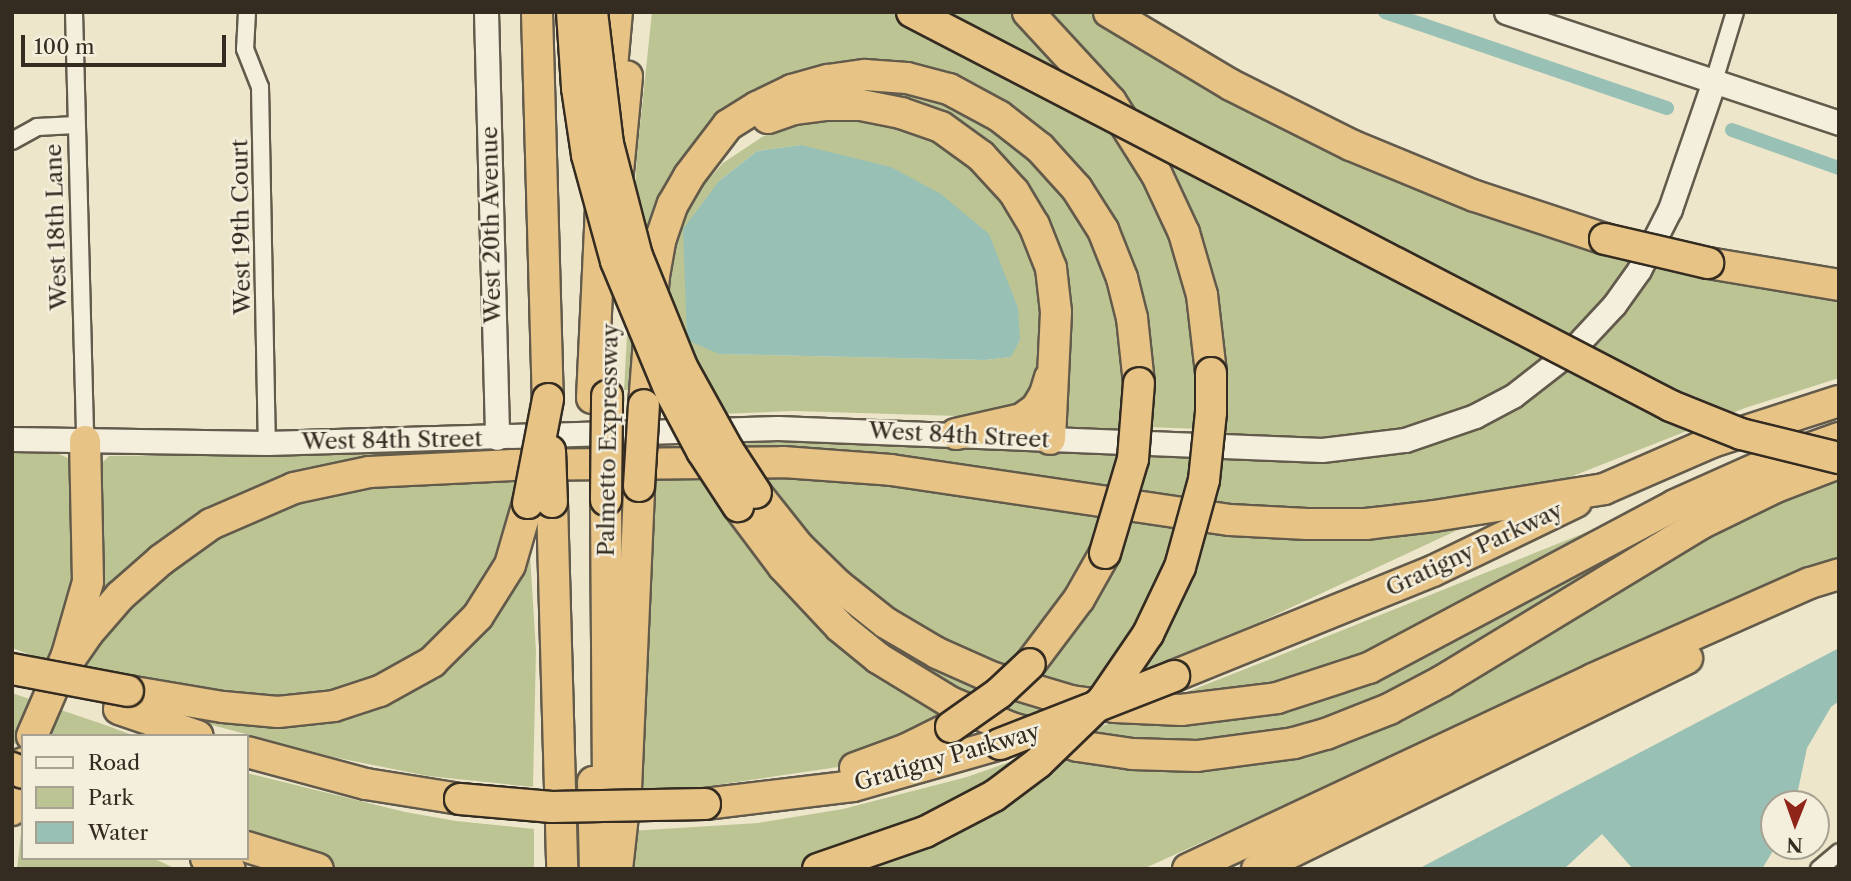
<!DOCTYPE html>
<style>
body{margin:0}
#map{position:relative;width:1851px;height:881px;overflow:hidden;background:#eee6ca;font-family:"Libre Caslon Text",serif}
div>[style]{position:absolute}
[style*='--x']{left:calc(var(--x)*1px);top:calc(var(--y)*1px);width:calc(var(--w)*1px);rotate:calc(var(--a)*1deg)}
.green>*{inset:0;background:#bcc494}
.water>*{inset:0;background:#99c0b4}
.canal>*{height:14px;margin:-7px;padding:0 7px;transform-origin:7px;border-radius:7px;background:#99c0b4}
.roads{filter:drop-shadow(2px 0 #625a4b) drop-shadow(-2px 0 #625a4b) drop-shadow(0 2px #625a4b) drop-shadow(0 -2px #625a4b)}
.street>*{height:16px;margin:-8px;padding:0 8px;transform-origin:8px;border-radius:8px;background:#f4efdd}
.secondary>*{height:23px;margin:-11.5px;padding:0 11.5px;transform-origin:11.5px;border-radius:11.5px;background:#f4efdd}
.highway>*{height:30px;margin:-15px;padding:0 15px;transform-origin:15px;border-radius:15px;background:#e7c385}
.bridges{filter:drop-shadow(2px 0 #342b21) drop-shadow(-2px 0 #342b21) drop-shadow(0 2px #342b21) drop-shadow(0 -2px #342b21)}
.highway-bridge>*{height:30px;margin:-15px;padding:0 15px;transform-origin:15px;border-radius:15px;background:#e7c385}
span{translate:-50% -50%;white-space:nowrap;text-align:center;line-height:1.15;-webkit-text-stroke:5px #f4efdd;paint-order:stroke}
.street-label{font-size:23px;color:#342b21}
.frame{position:absolute;inset:0;border:14px solid #342b21;pointer-events:none}
.legend{position:absolute;left:21px;top:734px;width:228px;height:126px;box-sizing:border-box;background:#f4efdd;border:2px solid #a7a192;margin:0;padding:9px 12px;list-style:none;font-size:21px;color:#342b21}
.legend li{display:flex;align-items:center;gap:14px;height:35px}
.legend b{width:35px;border:2px solid #a7a192}
.north{position:absolute;left:1760px;top:790px;width:70px;height:70px;box-sizing:border-box;background:#f4efdd;border:2px solid #a7a192;border-radius:50%;rotate:181deg;font-size:19px;font-weight:700;line-height:28px;text-align:center;color:#342b21}
.north::after{content:'';display:block;margin:auto;width:24px;height:32px;background:#8f2418;clip-path:polygon(50% 0,100% 100%,50% 72%,0 100%)}
.scale{position:absolute;left:21px;top:35px;width:205px;height:32px;box-sizing:border-box;border:4px solid #342b21;border-top:0;padding-left:9px;font-size:21px;line-height:24px;white-space:nowrap;color:#342b21;-webkit-text-stroke:5px #f4efdd;paint-order:stroke}
</style>
<div id="map">
<div class="green">
<div style="clip-path:polygon(652px 12px,1012px 12px,1091px 98px,1157px 199px,1189px 284px,1201px 429px,1147px 427px,1123px 265px,1000px 110px,824px 73px,683px 166px,634px 390px,624px 390px,637px 154px)"></div>
<div style="clip-path:polygon(1035px 12px,1089px 12px,1136px 42px,1350px 161px,1463px 206px,1632px 257px,1601px 302px,1565px 342px,1504px 388px,1459px 410px,1393px 431px,1325px 439px,1218px 435px,1199px 256px)"></div>
<div style="clip-path:polygon(856px 88px,913px 94px,968px 114px,1019px 148px,1066px 197px,1097px 247px,1121px 319px,1127px 431px,1069px 428px,1064px 420px,1065px 323px,1007px 176px)"></div>
<div style="clip-path:polygon(evenodd,852px 116px,921px 131px,955px 151px,998px 194px,1020px 227px,1038px 273px,1042px 311px,1040px 376px,1026px 405px,992px 417px,793px 411px,720px 414px,659px 284px,664px 256px,692px 198px,723px 163px,762px 137px,782px 128px,852px 116px,801px 145px,1020px 340px,1010px 357px,985px 360px,719px 354px,719px 181px,757px 151px,801px 145px)"></div>
<div style="clip-path:polygon(1658px 263px,1839px 295px,1839px 378px,1745px 408px,1545px 487px,1326px 521px,669px 451px,670px 444px,787px 438px,1301px 461px,1353px 459px,1394px 452px,1440px 440px,1499px 416px,1569px 371px,1590px 353px,1625px 314px)"></div>
<div style="clip-path:polygon(522px 451px,322px 471px,102px 610px,94px 583px,100px 465px,109px 456px)"></div>
<div style="clip-path:polygon(12px 452px,59px 454px,72px 460px,81px 591px,56px 664px,12px 648px)"></div>
<div style="clip-path:polygon(702px 468px,756px 547px,953px 715px,861px 760px,838px 767px,703px 787px,634px 790px,649px 469px)"></div>
<div style="clip-path:polygon(753px 469px,790px 469px,1108px 512px,1083px 574px,1005px 674px,890px 609px,833px 562px)"></div>
<div style="clip-path:polygon(1839px 469px,1839px 557px,1735px 600px,1143px 869px,630px 869px,631px 831px,758px 823px,843px 809px,967px 777px,1040px 751px,1293px 749px,1632px 571px)"></div>
<div style="clip-path:polygon(520px 473px,505px 544px,478px 596px,428px 653px,360px 689px,276px 703px,74px 669px,177px 555px,316px 488px)"></div>
<div style="clip-path:polygon(1718px 502px,1420px 683px,1301px 730px,1159px 746px,1086px 733px,1117px 720px,1216px 720px)"></div>
<div style="clip-path:polygon(1639px 511px,1335px 674px,1164px 701px,1263px 662px)"></div>
<div style="clip-path:polygon(1128px 515px,1185px 525px,1176px 556px,1103px 686px,1079px 695px,1025px 682px)"></div>
<div style="clip-path:polygon(1490px 515px,1262px 621px,1136px 673px,1203px 527px)"></div>
<div style="clip-path:polygon(529px 538px,536px 651px,533px 787px,428px 776px,333px 757px,204px 723px,158px 707px,394px 692px)"></div>
<div style="clip-path:polygon(801px 564px,1048px 707px,1018px 720px,992px 711px,858px 630px)"></div>
<div style="clip-path:polygon(12px 693px,35px 701px,18px 745px,12px 743px)"></div>
<div style="clip-path:polygon(55px 708px,108px 726px,135px 736px,43px 736px)"></div>
<div style="clip-path:polygon(247px 773px,405px 812px,456px 821px,534px 829px,534px 869px,339px 869px,247px 842px)"></div>
<div style="clip-path:polygon(23px 815px,23px 858px,153px 858px,176px 869px,17px 869px)"></div>
</div>
<div class="water">
<div style="clip-path:polygon(801px 145px,891px 167px,941px 194px,989px 234px,1018px 308px,1020px 340px,1011px 357px,985px 360px,719px 354px,687px 340px,683px 229px,719px 181px,757px 151px)"></div>
<div style="clip-path:polygon(1839px 648px,1839px 701px,1831px 707px,1807px 748px,1795px 804px,1774px 804px,1776px 846px,1762px 869px,1633px 869px,1602px 834px,1564px 869px,1418px 869px)"></div>
</div>
<div class="canal">
<div style="--x:1385;--y:12;--w:298;--a:18.8"></div>
<div style="--x:1732;--y:130;--w:114;--a:19.6"></div>
</div>
<div class="roads">
<div class="street">
<div style="--x:74;--y:12;--w:429;--a:88.5"></div>
<div style="--x:247;--y:12;--w:37;--a:93"></div>
<div style="--x:245;--y:49;--w:41;--a:68.5"></div>
<div style="--x:260;--y:87;--w:356;--a:88.9"></div>
<div style="--x:1714;--y:81;--w:72;--a:-73.1"></div>
<div style="--x:12;--y:141;--w:29;--a:-29"></div>
<div style="--x:37;--y:127;--w:39;--a:-3"></div>
<div style="--x:1819;--y:869;--w:26;--a:-40"></div>
</div>
<div class="secondary">
<div style="--x:486;--y:12;--w:426;--a:88.5"></div>
<div style="--x:1506;--y:12;--w:351;--a:18.4"></div>
<div style="--x:12;--y:439;--w:255;--a:0.9"></div>
<div style="--x:267;--y:443;--w:511;--a:-1.68"></div>
<div style="--x:778;--y:428;--w:544;--a:2.32"></div>
<div style="--x:1322;--y:450;--w:84;--a:-6.9"></div>
<div style="--x:1405;--y:440;--w:74;--a:-18.9"></div>
<div style="--x:1475;--y:416;--w:43;--a:-27.8"></div>
<div style="--x:1513;--y:396;--w:75;--a:-37.9"></div>
<div style="--x:1572;--y:350;--w:62;--a:-47"></div>
<div style="--x:1614;--y:305;--w:43;--a:-54.5"></div>
<div style="--x:1639;--y:270;--w:68;--a:-63.1"></div>
<div style="--x:1670;--y:209;--w:135;--a:-71"></div>
</div>
<div class="highway">
<div style="--x:537;--y:12;--w:387;--a:88.4"></div>
<div style="--x:1028;--y:12;--w:122;--a:47.3"></div>
<div style="--x:1111;--y:102;--w:86;--a:57.8"></div>
<div style="--x:1157;--y:175;--w:64;--a:65"></div>
<div style="--x:1184;--y:233;--w:65;--a:73.8"></div>
<div style="--x:1202;--y:295;--w:79;--a:83.4"></div>
<div style="--x:1109;--y:12;--w:142;--a:30.9"></div>
<div style="--x:1231;--y:85;--w:134;--a:26.6"></div>
<div style="--x:1351;--y:145;--w:134;--a:22.4"></div>
<div style="--x:1475;--y:196;--w:137;--a:18.3"></div>
<div style="--x:609;--y:101;--w:89;--a:-84.9"></div>
<div style="--x:768;--y:118;--w:28;--a:-19"></div>
<div style="--x:794;--y:109;--w:35;--a:-7"></div>
<div style="--x:829;--y:105;--w:32;--a:0"></div>
<div style="--x:861;--y:105;--w:41;--a:11.3"></div>
<div style="--x:901;--y:113;--w:42;--a:19.3"></div>
<div style="--x:941;--y:127;--w:49;--a:35.9"></div>
<div style="--x:981;--y:156;--w:49;--a:47.5"></div>
<div style="--x:1014;--y:192;--w:39;--a:59"></div>
<div style="--x:1034;--y:225;--w:46;--a:68.4"></div>
<div style="--x:1051;--y:268;--w:44;--a:83.5"></div>
<div style="--x:1056;--y:312;--w:127;--a:92.7"></div>
<div style="--x:618;--y:172;--w:96;--a:-84.6"></div>
<div style="--x:1708;--y:263;--w:133;--a:9.5"></div>
<div style="--x:592;--y:398;--w:189;--a:-87.3"></div>
<div style="--x:644;--y:405;--w:129;--a:-85.6"></div>
<div style="--x:654;--y:276;--w:39;--a:-80"></div>
<div style="--x:661;--y:238;--w:36;--a:-71"></div>
<div style="--x:673;--y:204;--w:32;--a:-60"></div>
<div style="--x:689;--y:176;--w:64;--a:-52.6"></div>
<div style="--x:728;--y:125;--w:34;--a:-32"></div>
<div style="--x:757;--y:107;--w:39;--a:-26"></div>
<div style="--x:792;--y:90;--w:37;--a:-16"></div>
<div style="--x:828;--y:80;--w:37;--a:-8"></div>
<div style="--x:865;--y:75;--w:42;--a:4.1"></div>
<div style="--x:907;--y:78;--w:43;--a:14.7"></div>
<div style="--x:949;--y:89;--w:57;--a:28.4"></div>
<div style="--x:999;--y:116;--w:52;--a:38"></div>
<div style="--x:1040;--y:148;--w:55;--a:47.9"></div>
<div style="--x:1077;--y:189;--w:49;--a:57.6"></div>
<div style="--x:1103;--y:230;--w:52;--a:68.4"></div>
<div style="--x:1122;--y:278;--w:41;--a:76"></div>
<div style="--x:1132;--y:318;--w:65;--a:83.9"></div>
<div style="--x:956;--y:434;--w:68;--a:-12.8"></div>
<div style="--x:1022;--y:419;--w:17;--a:-36"></div>
<div style="--x:1036;--y:409;--w:17;--a:-59"></div>
<div style="--x:1045;--y:394;--w:17;--a:-73"></div>
<div style="--x:756;--y:493;--w:69;--a:51.5"></div>
<div style="--x:799;--y:547;--w:54;--a:44.3"></div>
<div style="--x:838;--y:585;--w:61;--a:38.4"></div>
<div style="--x:886;--y:623;--w:59;--a:30.5"></div>
<div style="--x:937;--y:653;--w:59;--a:24"></div>
<div style="--x:991;--y:677;--w:84;--a:16.7"></div>
<div style="--x:1071;--y:701;--w:44;--a:7.8"></div>
<div style="--x:1115;--y:707;--w:66;--a:2.6"></div>
<div style="--x:1181;--y:710;--w:97;--a:-7.1"></div>
<div style="--x:1277;--y:698;--w:97;--a:-18.1"></div>
<div style="--x:1369;--y:668;--w:347;--a:-28"></div>
<div style="--x:1675;--y:505;--w:103;--a:-24.1"></div>
<div style="--x:1769;--y:463;--w:74;--a:-19.7"></div>
<div style="--x:606;--y:500;--w:281;--a:89.6"></div>
<div style="--x:552;--y:502;--w:367;--a:88.4"></div>
<div style="--x:738;--y:506;--w:75;--a:53.1"></div>
<div style="--x:783;--y:566;--w:83;--a:46.9"></div>
<div style="--x:840;--y:627;--w:49;--a:39.2"></div>
<div style="--x:878;--y:658;--w:84;--a:31.4"></div>
<div style="--x:950;--y:702;--w:66;--a:23.1"></div>
<div style="--x:1011;--y:728;--w:69;--a:15"></div>
<div style="--x:1078;--y:746;--w:55;--a:8.4"></div>
<div style="--x:1132;--y:754;--w:65;--a:1.8"></div>
<div style="--x:1197;--y:756;--w:98;--a:-7.6"></div>
<div style="--x:1294;--y:743;--w:33;--a:-16"></div>
<div style="--x:1326;--y:734;--w:68;--a:-21.6"></div>
<div style="--x:1389;--y:709;--w:60;--a:-27.8"></div>
<div style="--x:1442;--y:681;--w:302;--a:-31.3"></div>
<div style="--x:1700;--y:524;--w:85;--a:-26"></div>
<div style="--x:1776;--y:487;--w:67;--a:-20.9"></div>
<div style="--x:1030;--y:664;--w:81;--a:-53"></div>
<div style="--x:1079;--y:599;--w:53;--a:-60.5"></div>
<div style="--x:61;--y:672;--w:47;--a:-55.3"></div>
<div style="--x:88;--y:633;--w:49;--a:-49.1"></div>
<div style="--x:120;--y:596;--w:55;--a:-41.3"></div>
<div style="--x:161;--y:560;--w:62;--a:-35.8"></div>
<div style="--x:211;--y:524;--w:90;--a:-23.4"></div>
<div style="--x:294;--y:488;--w:77;--a:-12"></div>
<div style="--x:369;--y:472;--w:144;--a:-2.8"></div>
<div style="--x:513;--y:465;--w:270;--a:-0.6"></div>
<div style="--x:783;--y:462;--w:108;--a:4.2"></div>
<div style="--x:891;--y:470;--w:343;--a:8.4"></div>
<div style="--x:1230;--y:520;--w:77;--a:3"></div>
<div style="--x:1307;--y:524;--w:59;--a:0"></div>
<div style="--x:1366;--y:524;--w:68;--a:-6.7"></div>
<div style="--x:1434;--y:516;--w:172;--a:-9"></div>
<div style="--x:1604;--y:489;--w:118;--a:-23.5"></div>
<div style="--x:1712;--y:442;--w:133;--a:-17.9"></div>
<div style="--x:1174;--y:676;--w:279;--a:-22.1"></div>
<div style="--x:1433;--y:571;--w:159;--a:-25.8"></div>
<div style="--x:128;--y:691;--w:96;--a:9.6"></div>
<div style="--x:223;--y:707;--w:55;--a:5.2"></div>
<div style="--x:278;--y:712;--w:56;--a:-6.1"></div>
<div style="--x:334;--y:706;--w:48;--a:-18.1"></div>
<div style="--x:380;--y:691;--w:60;--a:-29.1"></div>
<div style="--x:432;--y:662;--w:65;--a:-45"></div>
<div style="--x:478;--y:616;--w:60;--a:-57.9"></div>
<div style="--x:510;--y:565;--w:65;--a:-73.8"></div>
<div style="--x:119;--y:709;--w:83;--a:18.9"></div>
<div style="--x:32;--y:736;--w:88;--a:-66.6"></div>
<div style="--x:67;--y:655;--w:76;--a:-74"></div>
<div style="--x:88;--y:582;--w:141;--a:-91.2"></div>
<div style="--x:247;--y:752;--w:123;--a:15.1"></div>
<div style="--x:366;--y:784;--w:95;--a:9.1"></div>
<div style="--x:855;--y:768;--w:55;--a:-20.1"></div>
<div style="--x:907;--y:749;--w:49;--a:-26.6"></div>
<div style="--x:593;--y:782;--w:87;--a:88.7"></div>
<div style="--x:705;--y:804;--w:149;--a:-6.9"></div>
<div style="--x:853;--y:786;--w:153;--a:-15.9"></div>
<div style="--x:12;--y:810;--w:48;--a:-76.8"></div>
<div style="--x:247;--y:847;--w:74;--a:17.2"></div>
<div style="--x:206;--y:858;--w:26;--a:25"></div>
<div style="--x:617;--y:869;--w:81;--a:-83.6"></div>
<div style="--x:626;--y:789;--w:303;--a:-87.5"></div>
<div style="--x:1188;--y:869;--w:447;--a:-25.1"></div>
<div style="--x:1593;--y:679;--w:237;--a:-23.9"></div>
<div style="--x:1810;--y:583;--w:30;--a:-17"></div>
<div style="--x:1257;--y:869;--w:479;--a:-26.1"></div>
</div>
</div>
<div class="bridges">
<div class="highway-bridge">
<div style="--x:572;--y:12;--w:76;--a:86.2"></div>
<div style="--x:577;--y:88;--w:68;--a:81.5"></div>
<div style="--x:587;--y:155;--w:110;--a:74.7"></div>
<div style="--x:616;--y:261;--w:143;--a:67.4"></div>
<div style="--x:671;--y:393;--w:66;--a:61.9"></div>
<div style="--x:702;--y:451;--w:66;--a:56.8"></div>
<div style="--x:592;--y:12;--w:133;--a:83.1"></div>
<div style="--x:608;--y:144;--w:116;--a:75.5"></div>
<div style="--x:637;--y:256;--w:120;--a:67.9"></div>
<div style="--x:682;--y:367;--w:95;--a:61"></div>
<div style="--x:728;--y:450;--w:51;--a:56.9"></div>
<div style="--x:912;--y:12;--w:855;--a:27.43"></div>
<div style="--x:1671;--y:406;--w:75;--a:21.8"></div>
<div style="--x:1741;--y:434;--w:101;--a:13.8"></div>
<div style="--x:1605;--y:239;--w:106;--a:13.1"></div>
<div style="--x:550;--y:451;--w:51;--a:87.8"></div>
<div style="--x:639;--y:486;--w:81;--a:-86.5"></div>
<div style="--x:606;--y:500;--w:104;--a:-89.4"></div>
<div style="--x:528;--y:503;--w:106;--a:-79.1"></div>
<div style="--x:1105;--y:553;--w:98;--a:-73.4"></div>
<div style="--x:1133;--y:459;--w:76;--a:-85.5"></div>
<div style="--x:12;--y:669;--w:118;--a:10.7"></div>
<div style="--x:951;--y:727;--w:59;--a:-35.3"></div>
<div style="--x:999;--y:693;--w:42;--a:-43.1"></div>
<div style="--x:1000;--y:744;--w:187;--a:-21.3"></div>
<div style="--x:12;--y:768;--w:12;--a:24"></div>
<div style="--x:460;--y:799;--w:92;--a:5"></div>
<div style="--x:552;--y:807;--w:153;--a:-1.1"></div>
<div style="--x:818;--y:869;--w:113;--a:-19.1"></div>
<div style="--x:925;--y:832;--w:78;--a:-27.6"></div>
<div style="--x:994;--y:796;--w:55;--a:-36.9"></div>
<div style="--x:1038;--y:763;--w:91;--a:-44.1"></div>
<div style="--x:1103;--y:700;--w:80;--a:-55.7"></div>
<div style="--x:1148;--y:634;--w:74;--a:-64.5"></div>
<div style="--x:1180;--y:567;--w:90;--a:-74.6"></div>
<div style="--x:1204;--y:480;--w:68;--a:-84.1"></div>
<div style="--x:1211;--y:412;--w:39;--a:-90"></div>
</div>
</div>
<div class="street-label">
<span style="left:491px;top:225px;rotate:-91deg">West 20th Avenue</span>
<span style="left:56px;top:227px;rotate:-92deg">West 18th Lane</span>
<span style="left:241px;top:227px;rotate:-91deg">West 19th Court</span>
<span style="left:959px;top:435px;rotate:3deg">West 84th Street</span>
<span style="left:392px;top:440px;rotate:-1deg">West 84th Street</span>
<span style="left:608px;top:440px;rotate:-89deg">Palmetto Expressway</span>
<span style="left:1474px;top:549px;rotate:-25deg">Gratigny Parkway</span>
<span style="left:947px;top:757px;rotate:-16deg">Gratigny Parkway</span>
</div>
<div class="frame"></div>
<ul class="legend">
<li><b style="height:9px;background:#f4efdd"></b>Road</li>
<li><b style="height:19px;background:#bcc494"></b>Park</li>
<li><b style="height:19px;background:#99c0b4"></b>Water</li>
</ul>
<div class="north">N</div>
<div class="scale">100 m</div>
</div>
